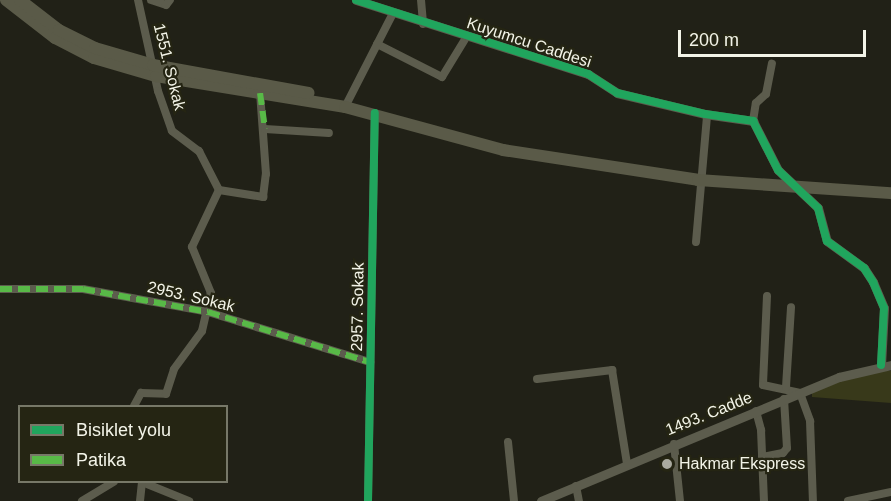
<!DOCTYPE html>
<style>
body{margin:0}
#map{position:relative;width:891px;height:501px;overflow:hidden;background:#212117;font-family:Arial,sans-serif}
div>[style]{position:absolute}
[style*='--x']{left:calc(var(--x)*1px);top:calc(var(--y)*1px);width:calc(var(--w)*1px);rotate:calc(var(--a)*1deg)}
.green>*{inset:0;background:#38391a}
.minor>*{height:8px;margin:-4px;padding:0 4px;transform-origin:4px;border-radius:4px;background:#5c5c4d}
.tertiary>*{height:9px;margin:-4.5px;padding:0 4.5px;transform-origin:4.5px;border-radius:4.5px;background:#5c5c4d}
.trunk>*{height:12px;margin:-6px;padding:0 6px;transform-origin:6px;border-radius:6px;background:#5a5a48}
.quiet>*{height:6px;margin-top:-3px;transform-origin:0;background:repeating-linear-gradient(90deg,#58b947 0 12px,transparent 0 18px)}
.cycleway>*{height:8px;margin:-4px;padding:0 4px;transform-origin:4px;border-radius:4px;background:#20a55d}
.dots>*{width:16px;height:16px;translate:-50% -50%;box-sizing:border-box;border:3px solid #252513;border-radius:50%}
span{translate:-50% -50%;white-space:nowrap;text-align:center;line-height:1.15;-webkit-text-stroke:4.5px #252513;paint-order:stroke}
.street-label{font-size:16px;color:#f3f4e8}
.poi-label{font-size:16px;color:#f3f4e8}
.left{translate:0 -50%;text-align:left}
.legend{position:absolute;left:18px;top:405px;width:210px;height:78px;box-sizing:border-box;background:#252513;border:2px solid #777868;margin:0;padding:8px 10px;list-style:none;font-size:18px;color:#f3f4e8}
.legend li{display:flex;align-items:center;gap:12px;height:30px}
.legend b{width:30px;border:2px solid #777868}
.scale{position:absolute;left:678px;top:30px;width:188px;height:27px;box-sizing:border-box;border:3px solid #f3f4e8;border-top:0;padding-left:8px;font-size:18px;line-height:21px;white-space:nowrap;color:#f3f4e8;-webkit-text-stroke:4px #252513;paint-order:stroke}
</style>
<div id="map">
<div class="green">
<div style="clip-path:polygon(868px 371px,891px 371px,891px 403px,812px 397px,812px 392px)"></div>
</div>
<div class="minor">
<div style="--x:138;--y:0;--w:93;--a:77.6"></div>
<div style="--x:158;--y:91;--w:42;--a:70.7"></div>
<div style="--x:172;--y:131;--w:34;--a:37"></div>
<div style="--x:199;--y:151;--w:44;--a:62.9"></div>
<div style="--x:219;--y:190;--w:45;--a:9"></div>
<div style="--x:263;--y:197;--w:23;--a:-83"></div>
<div style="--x:266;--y:174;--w:81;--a:-94.2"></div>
<div style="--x:151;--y:0;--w:16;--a:18"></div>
<div style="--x:166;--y:5;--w:6;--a:-51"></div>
<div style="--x:421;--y:0;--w:24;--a:85"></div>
<div style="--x:377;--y:44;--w:73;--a:26.9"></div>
<div style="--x:442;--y:77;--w:48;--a:-58.6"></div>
<div style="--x:345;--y:107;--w:106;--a:-62.9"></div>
<div style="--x:753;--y:121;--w:18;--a:-81"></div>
<div style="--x:756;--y:103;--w:13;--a:-42"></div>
<div style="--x:766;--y:94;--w:31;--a:-79"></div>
<div style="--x:265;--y:129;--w:64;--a:3.6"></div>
<div style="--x:696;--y:242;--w:127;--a:-85"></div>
<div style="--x:0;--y:289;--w:83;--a:0"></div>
<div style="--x:83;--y:289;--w:127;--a:10.4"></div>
<div style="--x:208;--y:312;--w:170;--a:17.2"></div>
<div style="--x:767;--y:296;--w:89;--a:92.6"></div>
<div style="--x:763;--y:385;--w:38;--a:12"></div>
<div style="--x:800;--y:393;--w:30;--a:70"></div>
<div style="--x:810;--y:421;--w:80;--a:87.9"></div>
<div style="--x:537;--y:379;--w:76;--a:-6.8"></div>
<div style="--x:612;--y:370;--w:95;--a:80.9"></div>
<div style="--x:786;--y:387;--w:80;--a:-86.4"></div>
<div style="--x:134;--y:406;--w:15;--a:-62"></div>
<div style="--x:141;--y:393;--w:25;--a:2"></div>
<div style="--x:166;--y:394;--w:26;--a:-72"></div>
<div style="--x:174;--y:369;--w:47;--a:-53.6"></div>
<div style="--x:202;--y:331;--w:39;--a:-77"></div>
<div style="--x:211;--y:293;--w:50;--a:-112.4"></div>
<div style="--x:192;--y:247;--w:63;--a:-64.7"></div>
<div style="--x:756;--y:411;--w:20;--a:75"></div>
<div style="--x:761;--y:430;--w:71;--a:87.6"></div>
<div style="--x:508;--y:442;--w:59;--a:84.2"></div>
<div style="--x:674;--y:444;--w:57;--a:84"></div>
<div style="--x:762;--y:457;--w:21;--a:-11"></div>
<div style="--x:783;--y:453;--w:6;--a:-51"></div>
<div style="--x:787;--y:448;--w:49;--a:-93.5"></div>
<div style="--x:142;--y:482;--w:51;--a:22"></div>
<div style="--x:576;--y:486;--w:15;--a:79"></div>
<div style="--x:82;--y:501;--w:37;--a:-31"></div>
<div style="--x:140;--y:501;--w:19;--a:-84"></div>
<div style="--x:368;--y:501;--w:388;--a:-89"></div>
<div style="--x:848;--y:501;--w:44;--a:-11.8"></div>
</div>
<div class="tertiary">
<div style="--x:356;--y:0;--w:244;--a:17.7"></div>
<div style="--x:588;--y:74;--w:35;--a:33"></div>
<div style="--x:617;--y:93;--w:90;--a:13.4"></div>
<div style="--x:705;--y:114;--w:49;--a:8.3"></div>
<div style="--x:753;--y:121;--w:55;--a:63"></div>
<div style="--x:778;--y:170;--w:55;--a:43.5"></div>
<div style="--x:818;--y:208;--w:34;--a:75"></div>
<div style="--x:827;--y:241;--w:46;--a:36.1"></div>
<div style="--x:864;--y:268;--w:17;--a:57"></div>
<div style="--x:873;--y:282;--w:28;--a:67"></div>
<div style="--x:884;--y:308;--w:57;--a:93"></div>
<div style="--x:541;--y:501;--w:323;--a:-22.6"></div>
<div style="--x:839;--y:377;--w:53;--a:-13"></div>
</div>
<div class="trunk">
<div style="--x:6;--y:0;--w:62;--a:37.8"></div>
<div style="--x:55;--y:38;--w:44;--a:27.1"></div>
<div style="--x:94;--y:58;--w:65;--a:16.2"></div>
<div style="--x:156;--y:76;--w:192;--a:9.3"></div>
<div style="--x:345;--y:107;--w:164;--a:15.2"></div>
<div style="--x:503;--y:150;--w:197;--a:8.7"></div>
<div style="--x:698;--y:180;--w:193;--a:3.9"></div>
<div style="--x:20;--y:0;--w:49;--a:37.6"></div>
<div style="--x:59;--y:30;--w:40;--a:26.6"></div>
<div style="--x:95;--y:48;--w:60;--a:16.3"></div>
<div style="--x:153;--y:65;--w:158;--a:10.2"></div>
</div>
<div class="quiet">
<div style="--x:260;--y:93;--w:36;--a:82"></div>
<div style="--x:0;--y:289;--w:83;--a:0"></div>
<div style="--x:83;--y:289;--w:127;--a:10.4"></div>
<div style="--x:208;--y:312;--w:170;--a:17.2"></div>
</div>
<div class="cycleway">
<div style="--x:356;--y:0;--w:244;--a:17.7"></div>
<div style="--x:588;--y:74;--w:35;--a:33"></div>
<div style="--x:617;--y:93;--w:90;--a:13.4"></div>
<div style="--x:705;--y:114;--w:49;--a:8.3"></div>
<div style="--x:753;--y:121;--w:55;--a:63"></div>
<div style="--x:778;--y:170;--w:55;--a:43.5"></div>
<div style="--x:818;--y:208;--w:34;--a:75"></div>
<div style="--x:827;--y:241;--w:46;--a:36.1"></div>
<div style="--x:864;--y:268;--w:17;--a:57"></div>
<div style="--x:873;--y:282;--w:28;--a:67"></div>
<div style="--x:884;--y:308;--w:57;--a:93"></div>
<div style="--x:368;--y:501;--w:388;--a:-89"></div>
</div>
<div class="dots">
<div style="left:667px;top:464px;background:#aaaa9f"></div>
</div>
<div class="street-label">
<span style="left:529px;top:43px;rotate:18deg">Kuyumcu Caddesi</span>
<span style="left:169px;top:67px;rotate:76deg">1551. Sokak</span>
<span style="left:191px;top:297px;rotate:13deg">2953. Sokak</span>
<span style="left:358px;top:307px;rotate:-89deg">2957. Sokak</span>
<span style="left:709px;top:414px;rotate:-22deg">1493. Cadde</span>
</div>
<div class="poi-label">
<span class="left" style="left:679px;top:464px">Hakmar Ekspress</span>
</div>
<ul class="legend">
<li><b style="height:8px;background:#20a55d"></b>Bisiklet yolu</li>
<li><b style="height:8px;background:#58b947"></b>Patika</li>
</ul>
<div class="scale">200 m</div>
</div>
